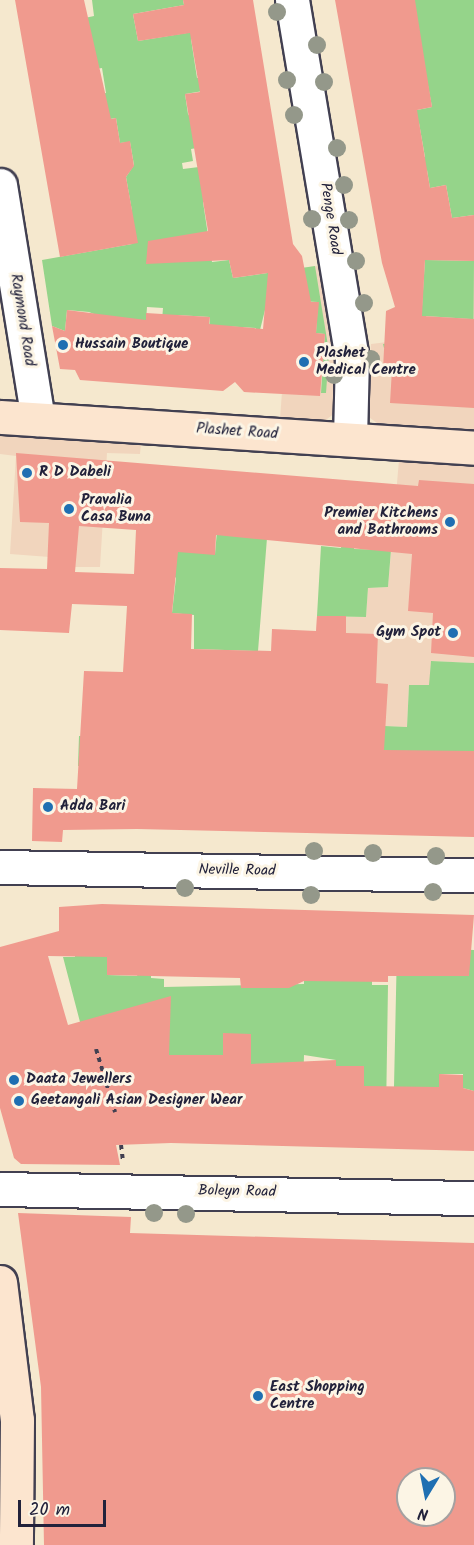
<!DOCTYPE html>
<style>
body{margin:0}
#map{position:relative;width:474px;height:1545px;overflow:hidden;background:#f5e8ce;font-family:Kalam,sans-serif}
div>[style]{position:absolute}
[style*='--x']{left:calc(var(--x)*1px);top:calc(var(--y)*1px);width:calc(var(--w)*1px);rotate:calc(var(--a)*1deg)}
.built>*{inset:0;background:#f1d5bd}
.green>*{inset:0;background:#95d48a}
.building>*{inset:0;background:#f09a8e}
.path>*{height:4px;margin-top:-2px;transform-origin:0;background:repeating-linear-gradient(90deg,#424051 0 4.5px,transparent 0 9px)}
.roads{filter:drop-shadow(2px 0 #424051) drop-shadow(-2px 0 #424051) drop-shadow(0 2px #424051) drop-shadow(0 -2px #424051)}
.minor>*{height:33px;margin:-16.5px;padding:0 16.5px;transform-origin:16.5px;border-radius:16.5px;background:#fff}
.secondary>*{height:33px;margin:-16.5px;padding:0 16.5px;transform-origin:16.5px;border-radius:16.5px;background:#fce5cf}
.trees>*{width:18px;height:18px;margin:-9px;border-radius:50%;background:#94988a}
.dots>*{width:16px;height:16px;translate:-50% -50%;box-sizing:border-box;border:3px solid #fcf5e5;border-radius:50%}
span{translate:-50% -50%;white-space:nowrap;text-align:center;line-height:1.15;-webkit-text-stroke:6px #fcf5e5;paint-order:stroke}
.street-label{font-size:15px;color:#22223b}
.poi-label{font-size:15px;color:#22223b;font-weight:700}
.left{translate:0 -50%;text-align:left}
.right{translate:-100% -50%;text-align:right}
.north{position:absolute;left:396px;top:1467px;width:60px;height:60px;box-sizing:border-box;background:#fcf5e5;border:2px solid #a5a1a1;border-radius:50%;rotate:190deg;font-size:16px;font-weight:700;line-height:24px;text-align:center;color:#22223b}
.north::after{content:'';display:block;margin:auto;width:21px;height:27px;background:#1f6fb2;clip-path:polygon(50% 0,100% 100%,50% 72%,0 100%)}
.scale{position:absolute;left:18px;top:1500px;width:88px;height:27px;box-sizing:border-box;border:3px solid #22223b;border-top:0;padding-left:8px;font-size:18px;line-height:21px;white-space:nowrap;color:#22223b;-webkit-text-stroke:4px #fcf5e5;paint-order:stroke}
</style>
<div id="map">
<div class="built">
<div style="clip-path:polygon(425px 260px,474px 261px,474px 430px,377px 423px,366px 415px,371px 344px,420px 338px)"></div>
<div style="clip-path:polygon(324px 265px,339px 359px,335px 413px,323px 422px,280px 419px,287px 324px,275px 272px)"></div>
<div style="clip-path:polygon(0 433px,141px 443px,140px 454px,107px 453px,100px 567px,75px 567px,76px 559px,10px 554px,16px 456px,0 454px)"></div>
<div style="clip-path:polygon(399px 460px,474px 466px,474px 663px,431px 661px,430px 685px,409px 685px,407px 727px,361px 725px,315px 658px,317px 616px,366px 617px,368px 588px,388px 587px)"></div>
</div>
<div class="green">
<div style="clip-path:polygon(92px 0,183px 0,184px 5px,133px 14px,138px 41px,217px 28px,191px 39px,197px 78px,224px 74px,227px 87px,185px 94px,188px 114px,209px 146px,191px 149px,193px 161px,182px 163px,183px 169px,199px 167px,218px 199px,203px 202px,212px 262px,229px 260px,233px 278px,315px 266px,329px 352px,326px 393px,321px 393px,325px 334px,316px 333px,318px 302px,301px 301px,300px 313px,265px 310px,254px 354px,256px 328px,223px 326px,208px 340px,210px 317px,177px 315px,175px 334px,161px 333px,163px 308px,147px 307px,145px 335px,89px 312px,67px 310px,65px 331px,52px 326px,42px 260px,132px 244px,114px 214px,132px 211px,126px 177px,134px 165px,130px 142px,120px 143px,116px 118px,97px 121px,92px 96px,106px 93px,102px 68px,67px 74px,80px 19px,94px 16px)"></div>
<div style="clip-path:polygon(412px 0,474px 0,474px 215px,452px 218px,446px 185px,430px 188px,427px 170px,402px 174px,399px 161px,425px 157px,419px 123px,394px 128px,417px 110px,432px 107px)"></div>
<div style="clip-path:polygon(425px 260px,474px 261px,473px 372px,468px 372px,471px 319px,426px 316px,423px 369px,409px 369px,410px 349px,384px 348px,383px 344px,420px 338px)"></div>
<div style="clip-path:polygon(344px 513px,356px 514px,354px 549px,391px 550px,388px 587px,368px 588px,366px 617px,317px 616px,321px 546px,341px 548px)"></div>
<div style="clip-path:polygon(217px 531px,267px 538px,258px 651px,194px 649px,194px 615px,172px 613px,176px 578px,136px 535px,215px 554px)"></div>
<div style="clip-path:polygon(431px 661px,474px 663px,474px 751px,149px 768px,78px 766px,79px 736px,335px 741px,362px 725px,407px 727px,409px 685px,429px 685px)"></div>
<div style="clip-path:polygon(75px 942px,107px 942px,107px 975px,137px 976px,151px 943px,151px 978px,164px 979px,164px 987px,304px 984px,304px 946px,372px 957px,372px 985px,388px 985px,386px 1115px,364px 1088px,364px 1066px,335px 1114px,336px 1060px,304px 1055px,303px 1095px,222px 1112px,211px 1055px,181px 1061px,80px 1022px,63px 957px,75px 957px)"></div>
<div style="clip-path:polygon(397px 947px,474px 950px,474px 1091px,463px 1088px,463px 1074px,440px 1074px,438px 1116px,394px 1087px)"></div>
</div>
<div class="building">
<div style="clip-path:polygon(15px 0,84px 0,111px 119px,116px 118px,120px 143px,130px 141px,134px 166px,126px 177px,138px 243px,60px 257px)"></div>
<div style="clip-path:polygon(183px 0,253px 0,293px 244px,302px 256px,311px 302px,319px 302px,316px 333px,325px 334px,320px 396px,244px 392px,235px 382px,223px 391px,80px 380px,75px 370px,60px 369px,52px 326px,65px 331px,67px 310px,146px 320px,146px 313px,210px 317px,209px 324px,263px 329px,268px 273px,233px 278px,229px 260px,146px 264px,148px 241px,208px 231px,185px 94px,200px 92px,190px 33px,138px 41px,133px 14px,184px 5px)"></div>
<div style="clip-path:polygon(335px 0,415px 0,432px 107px,417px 110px,430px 188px,446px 185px,452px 218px,474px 215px,474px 261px,425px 260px,422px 316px,474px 319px,474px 408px,390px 403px,392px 369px,383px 369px,386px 311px,395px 307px,382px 263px)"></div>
<div style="clip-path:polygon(evenodd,16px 453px,418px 486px,419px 480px,474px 484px,474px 657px,431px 653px,433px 613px,408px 611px,412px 554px,216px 535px,215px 555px,178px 552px,172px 613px,192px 614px,191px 649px,271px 651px,272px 629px,316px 631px,317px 616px,346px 616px,346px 633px,378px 634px,376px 683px,388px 684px,384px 750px,474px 751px,474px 837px,137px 829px,63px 830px,62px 842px,32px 841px,33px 788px,77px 789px,84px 671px,123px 672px,127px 606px,72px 604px,69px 633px,0 630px,0 568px,47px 569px,49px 523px,20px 522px,16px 453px,79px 526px,136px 530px,134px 574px,75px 572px,79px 526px)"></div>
<div style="clip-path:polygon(102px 904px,474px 915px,469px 976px,388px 976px,388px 982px,304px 981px,289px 988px,241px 988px,240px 978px,107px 975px,107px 957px,48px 956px,68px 1025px,171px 996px,169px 1055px,223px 1055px,223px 1033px,251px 1034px,251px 1064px,336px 1060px,336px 1066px,364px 1066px,364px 1086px,439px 1087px,439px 1074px,463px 1075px,463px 1088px,474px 1091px,474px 1151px,171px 1143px,116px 1145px,120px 1165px,21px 1164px,14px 1158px,0 1108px,0 947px,59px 931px,59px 907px)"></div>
<div style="clip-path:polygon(evenodd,18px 1213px,131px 1217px,130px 1233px,474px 1243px,474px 1545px,44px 1545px,41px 1387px,18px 1213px,408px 1479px,444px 1479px,444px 1515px,408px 1515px,408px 1479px)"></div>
</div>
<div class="path">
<div style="--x:96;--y:1049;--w:66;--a:73.2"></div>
<div style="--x:121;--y:1145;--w:17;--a:83"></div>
</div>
<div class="roads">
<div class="minor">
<div style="--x:292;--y:0;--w:362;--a:80.5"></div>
<div style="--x:352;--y:357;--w:82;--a:91.4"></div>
<div style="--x:0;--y:185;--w:237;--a:80.8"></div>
<div style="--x:0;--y:867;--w:474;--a:1"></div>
<div style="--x:0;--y:1189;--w:474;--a:1.1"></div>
</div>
<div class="secondary">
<div style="--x:0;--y:417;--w:475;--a:3.7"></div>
<div style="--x:0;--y:1282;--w:139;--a:83"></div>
<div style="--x:17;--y:1420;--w:125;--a:90.5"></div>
</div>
</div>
<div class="trees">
<div style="left:277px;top:12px"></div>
<div style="left:317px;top:45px"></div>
<div style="left:287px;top:80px"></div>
<div style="left:324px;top:82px"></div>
<div style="left:294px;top:115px"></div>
<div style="left:337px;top:148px"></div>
<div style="left:344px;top:185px"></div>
<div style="left:312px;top:219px"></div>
<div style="left:349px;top:220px"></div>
<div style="left:356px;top:261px"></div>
<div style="left:364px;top:303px"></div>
<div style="left:371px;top:359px"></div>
<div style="left:334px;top:375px"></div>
<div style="left:314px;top:851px"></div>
<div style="left:373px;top:853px"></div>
<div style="left:436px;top:856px"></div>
<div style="left:185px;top:888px"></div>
<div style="left:433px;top:892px"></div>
<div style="left:311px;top:895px"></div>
<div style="left:154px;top:1213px"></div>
<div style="left:186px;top:1214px"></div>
</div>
<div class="dots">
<div style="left:63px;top:345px;background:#1f6fb2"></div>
<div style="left:304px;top:362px;background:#1f6fb2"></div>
<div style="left:27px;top:473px;background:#1f6fb2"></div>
<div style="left:69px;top:509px;background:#1f6fb2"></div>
<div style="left:450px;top:522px;background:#1f6fb2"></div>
<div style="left:453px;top:633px;background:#1f6fb2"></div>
<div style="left:48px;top:807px;background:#1f6fb2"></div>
<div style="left:14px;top:1080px;background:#1f6fb2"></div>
<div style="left:19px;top:1101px;background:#1f6fb2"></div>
<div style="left:258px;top:1396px;background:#1f6fb2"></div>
</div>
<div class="street-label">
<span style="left:330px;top:219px;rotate:81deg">Penge Road</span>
<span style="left:22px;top:320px;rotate:81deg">Raymond Road</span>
<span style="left:237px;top:432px;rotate:4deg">Plashet Road</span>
<span style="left:237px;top:871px;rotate:1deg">Neville Road</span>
<span style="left:237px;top:1192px;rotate:1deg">Boleyn Road</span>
</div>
<div class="poi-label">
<span class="left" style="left:75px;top:345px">Hussain Boutique</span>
<span class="left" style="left:316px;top:362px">Plashet<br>Medical Centre</span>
<span class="left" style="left:39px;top:473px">R D Dabeli</span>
<span class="left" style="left:81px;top:509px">Pravalia<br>Casa Buna</span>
<span class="right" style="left:438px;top:522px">Premier Kitchens<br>and Bathrooms</span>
<span class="right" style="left:441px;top:633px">Gym Spot</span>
<span class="left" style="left:60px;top:807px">Adda Bari</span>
<span class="left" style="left:26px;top:1080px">Daata Jewellers</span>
<span class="left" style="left:31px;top:1101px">Geetangali Asian Designer Wear</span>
<span class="left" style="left:270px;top:1396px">East Shopping<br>Centre</span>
</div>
<div class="north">N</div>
<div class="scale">20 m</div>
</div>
